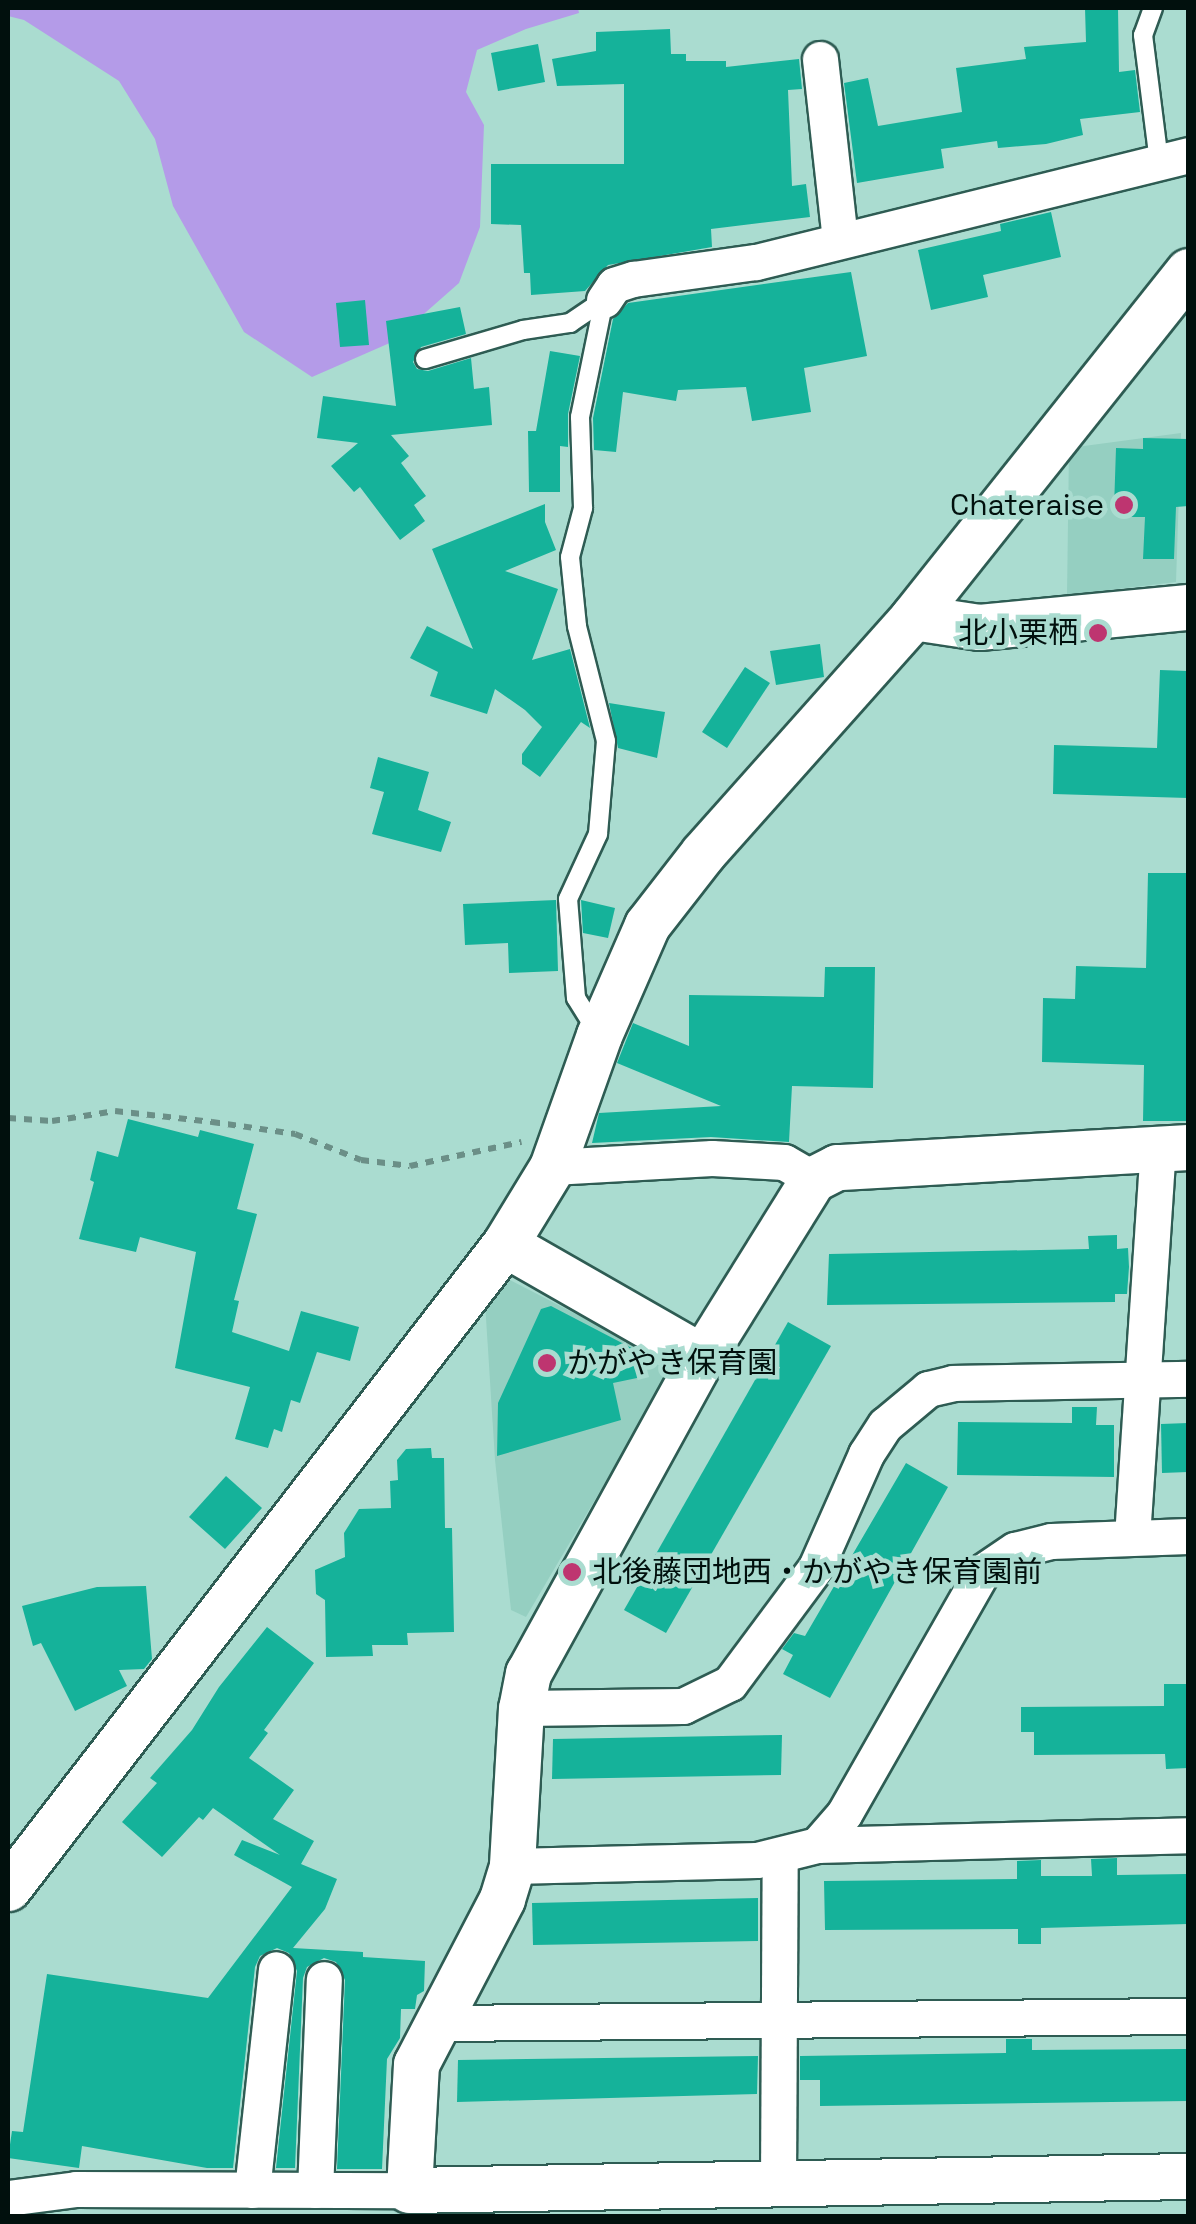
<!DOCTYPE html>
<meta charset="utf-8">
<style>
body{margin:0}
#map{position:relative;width:1196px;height:2224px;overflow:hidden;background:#aadcd0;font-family:"Space Grotesk","Noto Sans JP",sans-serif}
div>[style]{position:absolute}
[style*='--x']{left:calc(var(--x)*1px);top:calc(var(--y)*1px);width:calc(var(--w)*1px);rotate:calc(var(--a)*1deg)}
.built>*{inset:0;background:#95cfc1}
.green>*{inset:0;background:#b49be8}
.building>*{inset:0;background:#15b29a}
.path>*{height:6px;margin-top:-3px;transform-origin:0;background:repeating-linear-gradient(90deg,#6b8f87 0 8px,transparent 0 16px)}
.roads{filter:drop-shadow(2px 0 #2e5c53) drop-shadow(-2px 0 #2e5c53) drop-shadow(0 2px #2e5c53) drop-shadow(0 -2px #2e5c53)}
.service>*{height:18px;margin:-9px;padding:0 9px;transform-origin:9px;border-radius:9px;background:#fff}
.minor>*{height:35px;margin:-17.5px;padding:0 17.5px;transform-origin:17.5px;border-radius:17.5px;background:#fff}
.tertiary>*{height:45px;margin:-22.5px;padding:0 22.5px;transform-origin:22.5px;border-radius:22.5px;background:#fff}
.dots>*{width:28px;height:28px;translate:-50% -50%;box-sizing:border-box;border:5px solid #aadcd0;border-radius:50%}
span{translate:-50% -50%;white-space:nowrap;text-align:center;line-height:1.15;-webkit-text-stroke:9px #aadcd0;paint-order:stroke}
.poi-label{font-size:30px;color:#01100d}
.right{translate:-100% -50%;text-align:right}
.left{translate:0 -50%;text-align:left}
.frame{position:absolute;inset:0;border:10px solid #01100d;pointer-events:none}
</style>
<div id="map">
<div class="built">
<div style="clip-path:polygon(1181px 433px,1176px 582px,1067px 595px,1069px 448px)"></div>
<div style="clip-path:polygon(502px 1276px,659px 1357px,666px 1379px,526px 1617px,511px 1610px,495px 1460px,485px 1302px)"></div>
</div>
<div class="green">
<div style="clip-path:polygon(8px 8px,578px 8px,579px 13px,526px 29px,477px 50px,466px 92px,484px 125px,480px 227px,459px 283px,392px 342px,312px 377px,244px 332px,173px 206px,155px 139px,119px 81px,24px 20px,8px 16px)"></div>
</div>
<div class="building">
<div style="clip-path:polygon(1085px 8px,1118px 8px,1119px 72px,1135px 70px,1140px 112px,1080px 119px,1083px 135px,1046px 144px,998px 148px,997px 141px,941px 149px,944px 168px,857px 183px,844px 83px,868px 78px,878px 126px,962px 112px,956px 68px,1026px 59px,1024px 47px,1086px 42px)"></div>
<div style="clip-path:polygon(670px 29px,671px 54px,686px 54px,686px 61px,726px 61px,726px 67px,799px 59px,802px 89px,788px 90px,792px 186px,806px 184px,810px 217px,711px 229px,712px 247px,608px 265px,585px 291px,531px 295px,530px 273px,524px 273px,521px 225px,491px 224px,491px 164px,624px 164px,624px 84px,557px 86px,552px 59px,596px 51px,596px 32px)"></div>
<div style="clip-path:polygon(538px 44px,545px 82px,498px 91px,491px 53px)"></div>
<div style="clip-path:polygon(1051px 212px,1061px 257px,983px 275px,988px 297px,931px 310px,918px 250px,1001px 231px,1000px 224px)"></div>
<div style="clip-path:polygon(851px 272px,867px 356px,804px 368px,811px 412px,752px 421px,746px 387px,678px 390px,676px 401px,623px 392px,616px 452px,594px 450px,593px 418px,613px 319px,628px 303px)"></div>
<div style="clip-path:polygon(365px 300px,369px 345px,340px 347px,336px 303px)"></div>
<div style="clip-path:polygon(460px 307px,466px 334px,421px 347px,413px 362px,417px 369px,428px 371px,471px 358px,474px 389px,489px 387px,492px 425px,391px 435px,409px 456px,401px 463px,426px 496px,414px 505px,425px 521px,400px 540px,360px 487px,354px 492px,331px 466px,358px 443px,317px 438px,323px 396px,396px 406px,386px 321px)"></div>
<div style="clip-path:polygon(550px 351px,580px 356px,568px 414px,568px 447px,560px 446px,560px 492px,529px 492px,528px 431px,536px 431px)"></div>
<div style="clip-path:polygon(1143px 438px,1188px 439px,1188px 506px,1176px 507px,1174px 559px,1143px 559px,1145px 517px,1122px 517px,1122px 509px,1114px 508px,1116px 448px,1143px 449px)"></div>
<div style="clip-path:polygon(545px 504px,545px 522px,556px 550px,505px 571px,558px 589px,532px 660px,570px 649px,590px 728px,581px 722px,540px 777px,522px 764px,522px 754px,542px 727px,525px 710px,495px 689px,487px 714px,430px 696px,438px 672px,410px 658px,427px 626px,473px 649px,432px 549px)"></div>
<div style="clip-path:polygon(820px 644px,824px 677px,776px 685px,770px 651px)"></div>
<div style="clip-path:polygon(745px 667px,770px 683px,727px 748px,702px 732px)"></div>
<div style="clip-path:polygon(1160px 670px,1188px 671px,1188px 798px,1053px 794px,1054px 745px,1157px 748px)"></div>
<div style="clip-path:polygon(609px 703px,665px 712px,657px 758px,618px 748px)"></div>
<div style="clip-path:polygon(378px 757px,429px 772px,418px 810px,451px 822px,441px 852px,372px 834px,384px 792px,370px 788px)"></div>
<div style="clip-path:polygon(1148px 873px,1188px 873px,1188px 1121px,1143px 1121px,1144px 1065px,1042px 1062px,1043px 998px,1075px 999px,1076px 966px,1146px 968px)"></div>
<div style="clip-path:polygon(556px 900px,558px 971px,509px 973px,508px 943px,465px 945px,463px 904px)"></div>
<div style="clip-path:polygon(581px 900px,615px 908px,608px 938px,583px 933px)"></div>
<div style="clip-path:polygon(825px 967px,875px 967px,873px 1088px,792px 1086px,789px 1142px,711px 1137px,592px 1143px,599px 1113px,721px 1106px,617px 1063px,633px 1023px,689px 1046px,689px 995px,824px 997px)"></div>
<div style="clip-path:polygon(128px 1119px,198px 1137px,200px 1130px,254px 1144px,237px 1209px,257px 1214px,234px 1300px,239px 1301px,232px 1332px,289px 1351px,301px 1311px,359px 1327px,350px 1361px,317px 1352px,300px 1403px,291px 1400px,282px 1432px,274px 1429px,268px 1448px,235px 1439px,250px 1387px,175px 1368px,196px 1252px,140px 1237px,136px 1252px,79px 1239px,94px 1182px,90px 1180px,97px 1151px,118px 1157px)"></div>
<div style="clip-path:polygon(1117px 1235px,1117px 1249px,1128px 1248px,1129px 1267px,1127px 1294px,1115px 1294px,1115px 1302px,827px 1305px,829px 1254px,1089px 1249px,1088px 1236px)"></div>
<div style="clip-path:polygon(551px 1306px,647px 1356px,637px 1378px,613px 1383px,621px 1420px,497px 1456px,498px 1403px,541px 1309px)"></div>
<div style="clip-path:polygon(788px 1322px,831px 1346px,666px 1633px,624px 1610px)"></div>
<div style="clip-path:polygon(1072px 1407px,1097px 1407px,1096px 1425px,1114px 1425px,1114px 1477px,957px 1475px,958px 1422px,1072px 1423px)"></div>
<div style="clip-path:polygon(1188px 1423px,1188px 1472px,1162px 1473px,1161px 1424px)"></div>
<div style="clip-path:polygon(431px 1448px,432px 1458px,444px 1458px,445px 1528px,452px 1528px,454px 1632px,407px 1633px,408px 1645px,372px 1645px,373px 1656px,326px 1657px,325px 1600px,316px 1594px,315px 1570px,345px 1557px,344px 1533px,359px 1509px,391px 1508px,390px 1481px,398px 1480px,397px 1460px,406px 1449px)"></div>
<div style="clip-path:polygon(906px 1463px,948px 1487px,830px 1698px,783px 1674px,793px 1655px,782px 1649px,794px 1633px,805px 1636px)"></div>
<div style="clip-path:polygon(226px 1476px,262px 1508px,225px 1549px,189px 1517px)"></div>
<div style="clip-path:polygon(146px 1586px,152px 1659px,144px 1669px,119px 1670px,127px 1686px,75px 1711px,41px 1643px,33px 1646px,22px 1606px,97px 1587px)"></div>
<div style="clip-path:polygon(267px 1627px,314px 1663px,264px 1730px,268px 1733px,249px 1758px,294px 1790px,273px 1819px,314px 1841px,301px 1864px,337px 1879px,325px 1909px,293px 1948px,363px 1952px,363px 1957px,425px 1961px,424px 1991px,417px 1995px,415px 2009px,401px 2009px,400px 2038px,387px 2059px,382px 2169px,337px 2169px,345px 1980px,336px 1962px,324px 1958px,307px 1967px,303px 1978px,295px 2168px,276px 2168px,297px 1971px,289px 1953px,277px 1948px,260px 1956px,255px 1967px,233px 2168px,207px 2168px,82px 2146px,79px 2168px,8px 2158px,12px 2131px,23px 2132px,47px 1974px,208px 1998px,292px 1887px,234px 1855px,242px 1840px,280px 1855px,213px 1808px,203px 1820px,199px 1817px,162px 1857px,122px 1822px,157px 1783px,150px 1778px,192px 1730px,219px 1687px)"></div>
<div style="clip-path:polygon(1164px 1684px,1188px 1684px,1188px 1768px,1166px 1769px,1165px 1754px,1034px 1755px,1034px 1732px,1021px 1732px,1021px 1707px,1164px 1706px)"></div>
<div style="clip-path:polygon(782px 1735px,781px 1775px,552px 1779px,553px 1739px)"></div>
<div style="clip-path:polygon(1117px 1858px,1117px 1875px,1188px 1874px,1188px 1924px,1041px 1928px,1041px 1944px,1018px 1944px,1018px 1929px,825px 1930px,824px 1881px,1017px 1879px,1017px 1861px,1041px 1860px,1041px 1876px,1092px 1876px,1091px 1859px)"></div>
<div style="clip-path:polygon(758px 1898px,758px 1941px,533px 1945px,532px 1903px)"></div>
<div style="clip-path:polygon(1006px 2039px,1032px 2039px,1032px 2050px,1188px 2049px,1188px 2101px,820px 2106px,820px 2080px,800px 2080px,800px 2056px,1006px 2053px)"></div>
<div style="clip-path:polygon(758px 2056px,757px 2094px,457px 2102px,458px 2060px)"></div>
</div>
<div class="path">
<div style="--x:8;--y:1118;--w:44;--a:3.9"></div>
<div style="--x:52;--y:1121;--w:64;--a:-9"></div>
<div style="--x:115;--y:1111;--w:98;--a:6.5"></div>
<div style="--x:212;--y:1122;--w:84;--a:8.2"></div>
<div style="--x:295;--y:1134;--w:71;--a:21.5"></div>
<div style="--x:361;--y:1160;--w:49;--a:7"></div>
<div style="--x:410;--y:1166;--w:114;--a:-12.2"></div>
</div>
<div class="roads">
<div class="service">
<div style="--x:1153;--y:8;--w:29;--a:110"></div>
<div style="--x:1143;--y:35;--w:127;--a:82.8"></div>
<div style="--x:425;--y:359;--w:102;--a:-16.5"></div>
<div style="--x:523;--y:330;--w:48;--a:-8.5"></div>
<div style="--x:570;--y:323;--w:41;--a:-34.1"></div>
<div style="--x:596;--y:1030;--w:38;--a:-122"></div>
<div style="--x:576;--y:998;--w:99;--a:-94.6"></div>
<div style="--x:568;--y:899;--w:72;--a:-65.2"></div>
<div style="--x:598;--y:834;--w:93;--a:-85.1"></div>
<div style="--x:606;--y:741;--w:119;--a:-104.2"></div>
<div style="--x:577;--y:626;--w:69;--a:-95.8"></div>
<div style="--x:570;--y:557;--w:51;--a:-75.1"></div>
<div style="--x:583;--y:508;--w:91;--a:-91.9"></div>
<div style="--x:580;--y:417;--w:119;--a:-78.4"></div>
</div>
<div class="minor">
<div style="--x:820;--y:59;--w:182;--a:83.7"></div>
<div style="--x:604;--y:300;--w:18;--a:-56"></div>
<div style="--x:614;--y:285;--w:20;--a:-18"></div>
<div style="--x:633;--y:279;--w:124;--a:-7.9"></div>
<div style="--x:756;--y:262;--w:445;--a:-13.9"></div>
<div style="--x:552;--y:1167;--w:160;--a:-3.2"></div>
<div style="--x:712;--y:1158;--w:72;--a:3.2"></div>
<div style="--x:784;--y:1162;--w:34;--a:30"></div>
<div style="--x:1132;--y:1537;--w:392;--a:-86.2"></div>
<div style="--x:521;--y:1708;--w:162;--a:-0.7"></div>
<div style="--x:683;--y:1706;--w:52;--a:-26.1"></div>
<div style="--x:730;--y:1683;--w:144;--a:-53.4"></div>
<div style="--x:816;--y:1567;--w:124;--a:-66.1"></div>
<div style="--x:866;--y:1454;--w:35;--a:-57"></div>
<div style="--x:885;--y:1425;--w:56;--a:-39.9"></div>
<div style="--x:928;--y:1389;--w:26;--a:-13"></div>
<div style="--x:953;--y:1383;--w:235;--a:-1"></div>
<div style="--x:817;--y:1845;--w:41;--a:-48.9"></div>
<div style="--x:844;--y:1814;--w:279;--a:-60.3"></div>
<div style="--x:982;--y:1572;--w:40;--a:-34"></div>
<div style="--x:1015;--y:1550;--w:37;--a:-14"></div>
<div style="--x:1051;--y:1541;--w:137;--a:-2.1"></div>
<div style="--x:512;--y:1866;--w:245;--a:-1.4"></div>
<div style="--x:757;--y:1860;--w:62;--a:-14"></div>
<div style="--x:817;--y:1845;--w:371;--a:-1.5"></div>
<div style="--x:441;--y:2023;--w:747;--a:-0.54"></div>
<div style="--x:778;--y:2184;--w:328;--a:-89.7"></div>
<div style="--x:252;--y:2190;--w:222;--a:-83.8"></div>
<div style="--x:315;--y:2190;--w:211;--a:-87.6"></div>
<div style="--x:8;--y:2198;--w:69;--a:-7.5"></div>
<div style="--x:76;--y:2189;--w:333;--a:0.2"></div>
</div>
<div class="tertiary">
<div style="--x:913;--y:617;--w:67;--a:8.6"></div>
<div style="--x:979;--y:627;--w:210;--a:-5.5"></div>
<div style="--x:1188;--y:1147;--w:352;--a:176.7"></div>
<div style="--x:837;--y:1167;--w:27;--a:153"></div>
<div style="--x:813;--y:1179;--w:210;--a:121.9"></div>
<div style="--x:702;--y:1357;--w:361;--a:118.8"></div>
<div style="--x:528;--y:1673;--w:36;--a:101"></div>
<div style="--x:521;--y:1708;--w:158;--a:93.3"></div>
<div style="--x:512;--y:1866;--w:34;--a:107"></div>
<div style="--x:502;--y:1899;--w:186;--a:117.5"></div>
<div style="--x:416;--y:2064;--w:126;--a:93.2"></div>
<div style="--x:409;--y:2190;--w:779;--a:-1.03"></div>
<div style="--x:505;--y:1244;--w:227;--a:29.8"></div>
<div style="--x:8;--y:1888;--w:813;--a:-52.34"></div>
<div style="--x:505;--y:1244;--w:90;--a:-58.6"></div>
<div style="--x:552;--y:1167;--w:140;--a:-70.4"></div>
<div style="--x:599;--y:1035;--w:120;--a:-66.4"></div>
<div style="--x:647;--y:925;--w:91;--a:-52.1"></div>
<div style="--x:703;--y:853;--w:316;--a:-48.3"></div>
<div style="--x:913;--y:617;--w:442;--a:-51.5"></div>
</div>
</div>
<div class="dots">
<div style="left:1124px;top:505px;background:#be3570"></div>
<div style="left:1098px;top:633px;background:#be3570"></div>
<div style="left:547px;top:1363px;background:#be3570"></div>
<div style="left:572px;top:1572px;background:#be3570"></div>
</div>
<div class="poi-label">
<span class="right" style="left:1104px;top:505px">Chateraise</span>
<span class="right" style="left:1078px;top:633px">北小栗栖</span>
<span class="left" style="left:567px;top:1363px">かがやき保育園</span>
<span class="left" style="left:592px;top:1572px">北後藤団地西・かがやき保育園前</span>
</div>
<div class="frame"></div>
</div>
